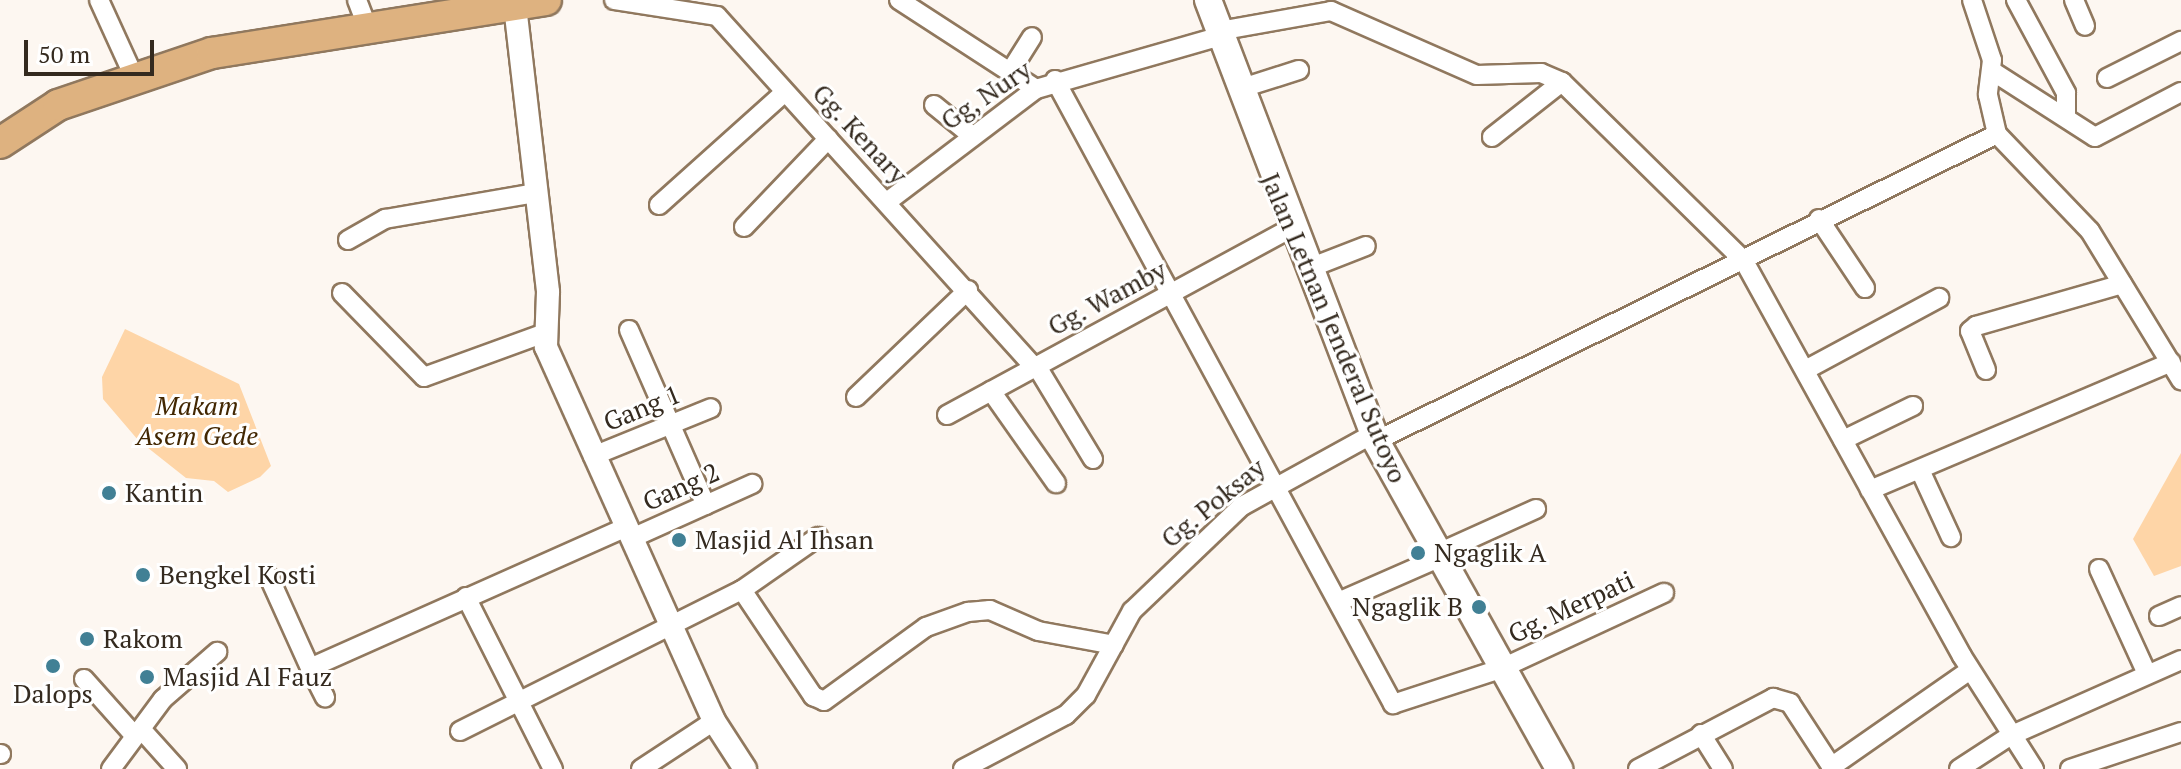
<!DOCTYPE html>
<style>
body{margin:0}
#map{position:relative;width:2181px;height:769px;overflow:hidden;background:#fdf7f1;font-family:"PT Serif",serif}
div>[style]{position:absolute}
[style*='--x']{left:calc(var(--x)*1px);top:calc(var(--y)*1px);width:calc(var(--w)*1px);rotate:calc(var(--a)*1deg)}
.green>*{inset:0;background:#fed5a7}
.roads{filter:drop-shadow(2px 0 #90785e) drop-shadow(-2px 0 #90785e) drop-shadow(0 2px #90785e) drop-shadow(0 -2px #90785e)}
.minor>*{height:18px;margin:-9px;padding:0 9px;transform-origin:9px;border-radius:9px;background:#fff}
.tertiary>*{height:22px;margin:-11px;padding:0 11px;transform-origin:11px;border-radius:11px;background:#fff}
.secondary>*{height:26px;margin:-13px;padding:0 13px;transform-origin:13px;border-radius:13px;background:#fff}
.trunk>*{height:30px;margin:-15px;padding:0 15px;transform-origin:15px;border-radius:15px;background:#deb280}
.dots>*{width:22px;height:22px;translate:-50% -50%;box-sizing:border-box;border:4px solid #fff;border-radius:50%}
span{translate:-50% -50%;white-space:nowrap;text-align:center;line-height:1.15;-webkit-text-stroke:6px #fff;paint-order:stroke}
.street-label{font-size:26px;color:#342a1f}
.park-label{font-size:26px;color:#422702;font-style:italic}
.poi-label{font-size:26px;color:#342a1f}
.left{translate:0 -50%;text-align:left}
.right{translate:-100% -50%;text-align:right}
.scale{position:absolute;left:24px;top:40px;width:130px;height:36px;box-sizing:border-box;border:4px solid #342a1f;border-top:0;padding-left:10px;font-size:24px;line-height:28px;white-space:nowrap;color:#342a1f;-webkit-text-stroke:6px #fff;paint-order:stroke}
</style>
<div id="map">
<div class="green">
<div style="clip-path:polygon(125px 329px,239px 384px,271px 466px,260px 477px,228px 492px,214px 481px,186px 478px,138px 440px,103px 399px,102px 377px)"></div>
<div style="clip-path:polygon(2181px 453px,2181px 566px,2154px 576px,2133px 539px)"></div>
</div>
<div class="roads">
<div class="minor">
<div style="--x:99;--y:0;--w:87;--a:65.5"></div>
<div style="--x:357;--y:0;--w:25;--a:69"></div>
<div style="--x:614;--y:0;--w:104;--a:8.8"></div>
<div style="--x:717;--y:16;--w:473;--a:47.9"></div>
<div style="--x:899;--y:0;--w:163;--a:33"></div>
<div style="--x:1972;--y:0;--w:63;--a:71.6"></div>
<div style="--x:1992;--y:60;--w:35;--a:97"></div>
<div style="--x:1988;--y:95;--w:40;--a:77"></div>
<div style="--x:2016;--y:0;--w:106;--a:61.7"></div>
<div style="--x:2066;--y:93;--w:22;--a:90"></div>
<div style="--x:2074;--y:0;--w:28;--a:67"></div>
<div style="--x:1219;--y:31;--w:114;--a:-10.1"></div>
<div style="--x:1331;--y:11;--w:159;--a:23.7"></div>
<div style="--x:1477;--y:75;--w:64;--a:-1.8"></div>
<div style="--x:1541;--y:73;--w:23;--a:23"></div>
<div style="--x:1562;--y:82;--w:255;--a:44.5"></div>
<div style="--x:1744;--y:261;--w:451;--a:61.1"></div>
<div style="--x:1962;--y:656;--w:134;--a:57.5"></div>
<div style="--x:1992;--y:71;--w:122;--a:32.7"></div>
<div style="--x:2095;--y:137;--w:97;--a:-27.6"></div>
<div style="--x:1010;--y:72;--w:41;--a:-57.8"></div>
<div style="--x:2107;--y:78;--w:83;--a:-26.6"></div>
<div style="--x:1055;--y:80;--w:710;--a:61.56"></div>
<div style="--x:1393;--y:704;--w:113;--a:-18.1"></div>
<div style="--x:1500;--y:669;--w:181;--a:-24.9"></div>
<div style="--x:1239;--y:89;--w:63;--a:-17.6"></div>
<div style="--x:934;--y:105;--w:48;--a:39"></div>
<div style="--x:1997;--y:134;--w:134;--a:46.2"></div>
<div style="--x:2090;--y:231;--w:175;--a:58.6"></div>
<div style="--x:1492;--y:137;--w:89;--a:-38.2"></div>
<div style="--x:887;--y:202;--w:187;--a:-37.2"></div>
<div style="--x:1036;--y:89;--w:192;--a:-16"></div>
<div style="--x:659;--y:205;--w:169;--a:-41.9"></div>
<div style="--x:1819;--y:219;--w:83;--a:56.3"></div>
<div style="--x:744;--y:227;--w:122;--a:-46.3"></div>
<div style="--x:348;--y:240;--w:43;--a:-29.6"></div>
<div style="--x:385;--y:219;--w:152;--a:-9.8"></div>
<div style="--x:1307;--y:269;--w:63;--a:-21.3"></div>
<div style="--x:342;--y:293;--w:117;--a:45.7"></div>
<div style="--x:424;--y:377;--w:129;--a:-20"></div>
<div style="--x:629;--y:330;--w:191;--a:66.3"></div>
<div style="--x:1036;--y:365;--w:110;--a:58.8"></div>
<div style="--x:1809;--y:368;--w:148;--a:-28.3"></div>
<div style="--x:1986;--y:370;--w:42;--a:-112.3"></div>
<div style="--x:1970;--y:331;--w:8;--a:-40"></div>
<div style="--x:1976;--y:326;--w:152;--a:-16"></div>
<div style="--x:991;--y:391;--w:113;--a:54.8"></div>
<div style="--x:856;--y:397;--w:155;--a:-43.7"></div>
<div style="--x:947;--y:415;--w:392;--a:-28.5"></div>
<div style="--x:1843;--y:440;--w:78;--a:-25.9"></div>
<div style="--x:1376;--y:441;--w:693;--a:-26.31"></div>
<div style="--x:593;--y:456;--w:127;--a:-22.1"></div>
<div style="--x:1920;--y:470;--w:74;--a:65.2"></div>
<div style="--x:1870;--y:490;--w:327;--a:-23"></div>
<div style="--x:632;--y:538;--w:132;--a:-24.2"></div>
<div style="--x:1434;--y:555;--w:112;--a:-24.3"></div>
<div style="--x:2099;--y:569;--w:115;--a:65.4"></div>
<div style="--x:269;--y:577;--w:100;--a:65.7"></div>
<div style="--x:310;--y:668;--w:346;--a:-24"></div>
<div style="--x:742;--y:590;--w:128;--a:56.2"></div>
<div style="--x:813;--y:696;--w:12;--a:24"></div>
<div style="--x:824;--y:701;--w:126;--a:-36"></div>
<div style="--x:926;--y:627;--w:45;--a:-19.7"></div>
<div style="--x:968;--y:612;--w:22;--a:-5"></div>
<div style="--x:990;--y:610;--w:52;--a:23.6"></div>
<div style="--x:1038;--y:631;--w:77;--a:10.4"></div>
<div style="--x:466;--y:597;--w:193;--a:63.2"></div>
<div style="--x:1345;--y:599;--w:99;--a:-23.7"></div>
<div style="--x:2159;--y:616;--w:24;--a:-24"></div>
<div style="--x:310;--y:668;--w:33;--a:63"></div>
<div style="--x:84;--y:679;--w:76;--a:48.2"></div>
<div style="--x:141;--y:729;--w:54;--a:48"></div>
<div style="--x:460;--y:731;--w:315;--a:-26.6"></div>
<div style="--x:742;--y:590;--w:93;--a:-34.9"></div>
<div style="--x:1701;--y:734;--w:41;--a:57.8"></div>
<div style="--x:2012;--y:735;--w:185;--a:-23.9"></div>
<div style="--x:0;--y:754;--w:1;--a:0"></div>
<div style="--x:1831;--y:767;--w:161;--a:-34.9"></div>
<div style="--x:111;--y:769;--w:87;--a:-53.4"></div>
<div style="--x:163;--y:699;--w:72;--a:-41"></div>
<div style="--x:641;--y:769;--w:87;--a:-33.3"></div>
<div style="--x:963;--y:769;--w:116;--a:-27.7"></div>
<div style="--x:1066;--y:715;--w:28;--a:-45"></div>
<div style="--x:1086;--y:695;--w:96;--a:-61.3"></div>
<div style="--x:1132;--y:611;--w:152;--a:-43.7"></div>
<div style="--x:1242;--y:506;--w:149;--a:-28.8"></div>
<div style="--x:1638;--y:769;--w:153;--a:-27.7"></div>
<div style="--x:1773;--y:698;--w:18;--a:16"></div>
<div style="--x:1790;--y:703;--w:79;--a:56.9"></div>
<div style="--x:1959;--y:769;--w:55;--a:-33.1"></div>
<div style="--x:2070;--y:769;--w:117;--a:-18.4"></div>
</div>
<div class="tertiary">
<div style="--x:515;--y:6;--w:288;--a:83.4"></div>
<div style="--x:548;--y:292;--w:55;--a:92.1"></div>
<div style="--x:546;--y:347;--w:410;--a:65.8"></div>
<div style="--x:714;--y:721;--w:57;--a:57.1"></div>
</div>
<div class="secondary">
<div style="--x:1208;--y:0;--w:472;--a:69.1"></div>
<div style="--x:1376;--y:441;--w:376;--a:60.8"></div>
</div>
<div class="trunk">
<div style="--x:0;--y:143;--w:69;--a:-33.2"></div>
<div style="--x:58;--y:105;--w:163;--a:-18.7"></div>
<div style="--x:212;--y:53;--w:338;--a:-9"></div>
</div>
</div>
<div class="dots">
<div style="left:109px;top:493px;background:#418095"></div>
<div style="left:679px;top:540px;background:#418095"></div>
<div style="left:1418px;top:553px;background:#418095"></div>
<div style="left:143px;top:575px;background:#418095"></div>
<div style="left:1479px;top:607px;background:#418095"></div>
<div style="left:87px;top:639px;background:#418095"></div>
<div style="left:53px;top:666px;background:#418095"></div>
<div style="left:147px;top:677px;background:#418095"></div>
</div>
<div class="street-label">
<span style="left:986px;top:95px;rotate:-34deg">Gg, Nury</span>
<span style="left:860px;top:134px;rotate:47deg">Gg. Kenary</span>
<span style="left:1107px;top:298px;rotate:-28deg">Gg. Wamby</span>
<span style="left:1334px;top:328px;rotate:67deg">Jalan Letnan Jenderal Sutoyo</span>
<span style="left:642px;top:408px;rotate:-22deg">Gang 1</span>
<span style="left:681px;top:487px;rotate:-24deg">Gang 2</span>
<span style="left:1213px;top:503px;rotate:-39deg">Gg. Poksay</span>
<span style="left:1571px;top:607px;rotate:-25deg">Gg. Merpati</span>
</div>
<div class="park-label">
<span style="left:197px;top:421px">Makam<br>Asem Gede</span>
</div>
<div class="poi-label">
<span class="left" style="left:125px;top:493px">Kantin</span>
<span class="left" style="left:695px;top:540px">Masjid Al Ihsan</span>
<span class="left" style="left:1434px;top:553px">Ngaglik A</span>
<span class="left" style="left:159px;top:575px">Bengkel Kosti</span>
<span class="right" style="left:1463px;top:607px">Ngaglik B</span>
<span class="left" style="left:103px;top:639px">Rakom</span>
<span class="left" style="left:163px;top:677px">Masjid Al Fauz</span>
<span style="left:53px;top:694px">Dalops</span>
</div>
<div class="scale">50 m</div>
</div>
